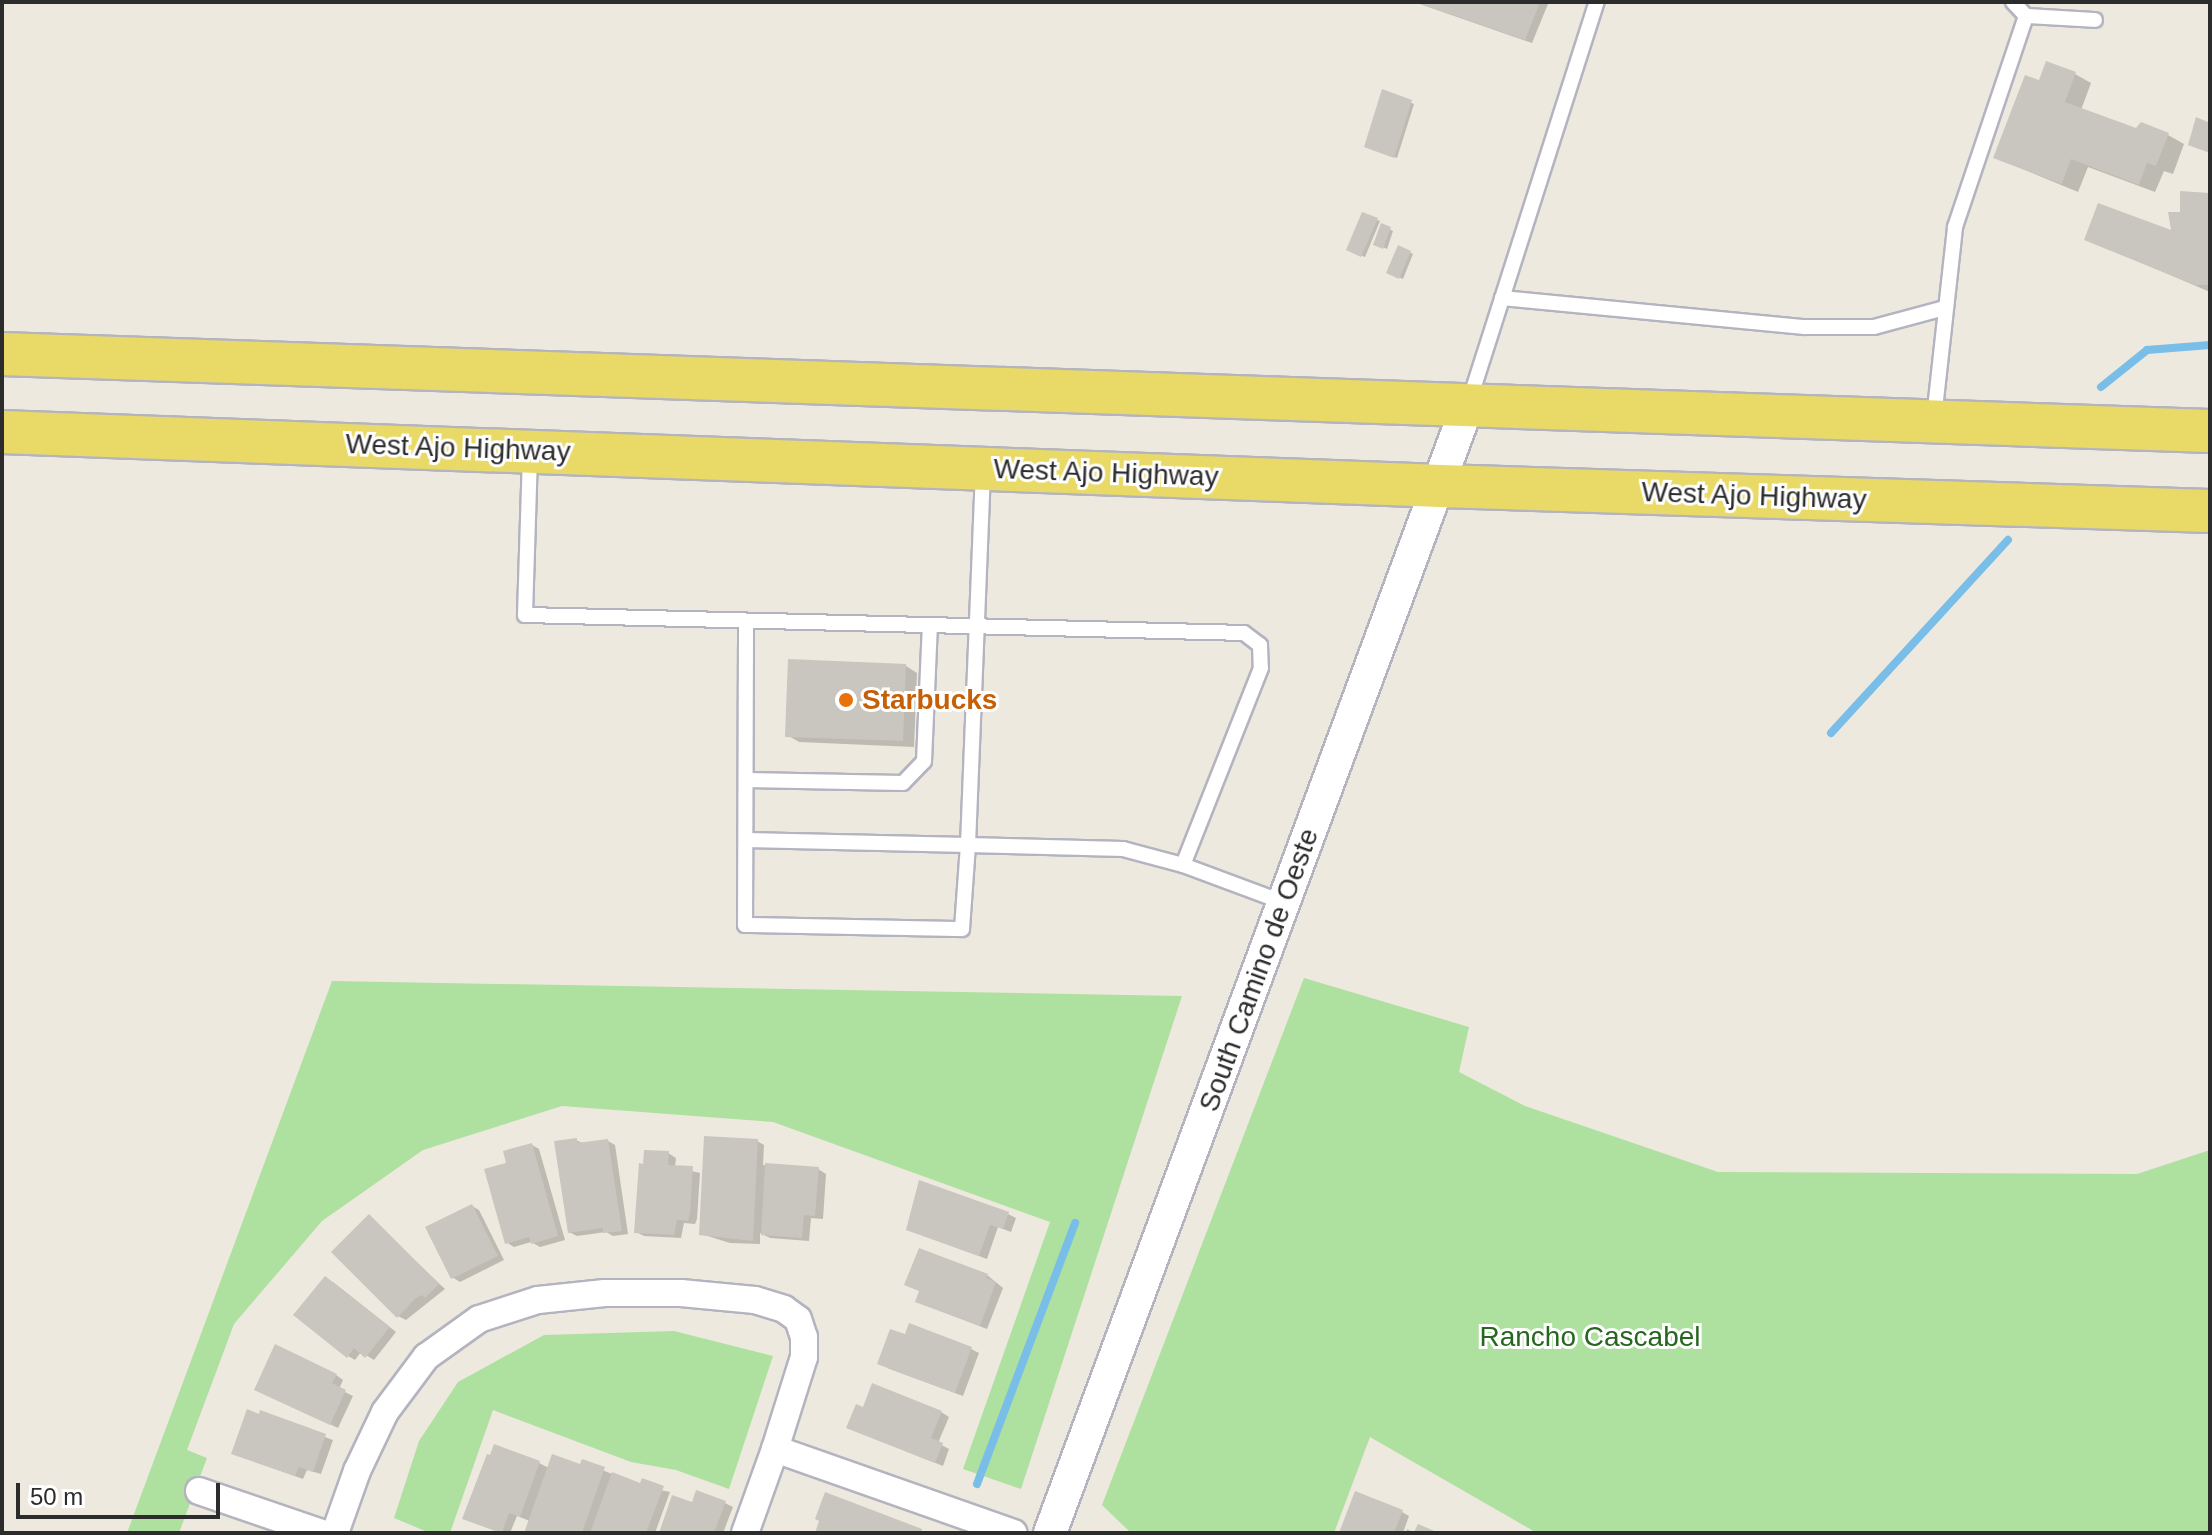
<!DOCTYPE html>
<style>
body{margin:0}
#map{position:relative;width:2212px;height:1535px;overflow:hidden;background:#ede9df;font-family:Arial,sans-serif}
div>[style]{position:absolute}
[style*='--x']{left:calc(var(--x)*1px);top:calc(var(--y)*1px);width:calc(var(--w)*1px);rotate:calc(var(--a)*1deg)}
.green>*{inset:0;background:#aee09f}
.shadow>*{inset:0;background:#0003}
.stream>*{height:8px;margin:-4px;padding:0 4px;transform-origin:4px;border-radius:4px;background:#79bee8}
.building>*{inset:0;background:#c9c5bf}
.roads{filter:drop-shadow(2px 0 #b3b4bf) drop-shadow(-2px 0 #b3b4bf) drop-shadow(0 2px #b3b4bf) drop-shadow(0 -2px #b3b4bf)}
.service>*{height:14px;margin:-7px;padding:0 7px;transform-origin:7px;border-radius:7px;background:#fff}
.minor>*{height:26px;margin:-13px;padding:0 13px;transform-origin:13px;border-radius:13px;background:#fff}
.tertiary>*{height:32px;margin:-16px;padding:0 16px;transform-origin:16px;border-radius:16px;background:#fff}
.primary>*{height:42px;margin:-21px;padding:0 21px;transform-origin:21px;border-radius:21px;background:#e9da68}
.dots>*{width:22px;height:22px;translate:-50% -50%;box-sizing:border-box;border:4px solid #fff;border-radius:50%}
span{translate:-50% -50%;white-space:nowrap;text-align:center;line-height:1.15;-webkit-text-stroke:6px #fff;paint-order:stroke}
.street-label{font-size:28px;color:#2c2c2c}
.food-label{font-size:28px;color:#c56008;font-weight:700}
.left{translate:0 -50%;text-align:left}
.park-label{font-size:28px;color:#26661f}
.frame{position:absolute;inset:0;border:4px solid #2c2c2c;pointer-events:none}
.scale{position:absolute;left:16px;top:1483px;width:204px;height:36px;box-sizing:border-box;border:4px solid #2c2c2c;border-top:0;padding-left:10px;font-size:24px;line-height:28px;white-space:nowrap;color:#2c2c2c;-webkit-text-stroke:6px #fff;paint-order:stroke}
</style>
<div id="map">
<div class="green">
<div style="clip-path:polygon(1304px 978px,1469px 1027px,1459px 1072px,1525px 1106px,1718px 1172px,2137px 1174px,2210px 1150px,2210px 1533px,1537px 1533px,1370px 1437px,1334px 1533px,1131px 1533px,1102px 1505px)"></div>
<div style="clip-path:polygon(332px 981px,1182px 996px,1021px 1489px,963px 1469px,1050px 1222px,773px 1122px,562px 1106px,423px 1150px,322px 1221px,234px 1324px,187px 1450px,207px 1458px,179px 1533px,127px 1533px)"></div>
<div style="clip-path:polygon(674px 1331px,773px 1356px,729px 1489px,676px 1470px,631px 1462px,493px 1410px,450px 1533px,430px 1533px,394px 1518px,419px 1441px,458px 1382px,544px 1335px)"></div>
</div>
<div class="shadow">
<div style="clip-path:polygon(1414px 2px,1544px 2px,1548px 4px,1532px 43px)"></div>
<div style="clip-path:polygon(2075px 74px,2091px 83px,2081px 110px,2137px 130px,2168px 135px,2184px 144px,2173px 174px,2164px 171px,2155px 192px,2088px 167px,2078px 192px,1996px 158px,2040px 83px)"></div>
<div style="clip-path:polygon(1383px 92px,1414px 104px,1397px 158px,1370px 148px)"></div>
<div style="clip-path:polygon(2210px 195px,2210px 292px,2086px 239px,2173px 233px,2182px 214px)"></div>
<div style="clip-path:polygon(1377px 220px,1380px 221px,1365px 257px,1348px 250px)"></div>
<div style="clip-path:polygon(1383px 226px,1393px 231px,1387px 249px,1376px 244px)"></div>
<div style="clip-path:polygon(1399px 248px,1413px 254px,1403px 279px,1389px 273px)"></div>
<div style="clip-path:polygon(906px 666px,917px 673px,914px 747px,799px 742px,787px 735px)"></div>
<div style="clip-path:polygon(576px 1140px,584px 1144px,608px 1141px,615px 1145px,628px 1234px,613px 1236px,606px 1232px,577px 1236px,569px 1232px)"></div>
<div style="clip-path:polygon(757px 1141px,764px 1145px,763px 1165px,818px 1169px,826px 1174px,823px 1219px,811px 1218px,809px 1241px,770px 1238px,760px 1233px,760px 1244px,730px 1243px,701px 1234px)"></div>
<div style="clip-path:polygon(532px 1145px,539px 1149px,565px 1240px,540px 1247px,531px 1242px,514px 1247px,506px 1242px,509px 1164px)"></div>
<div style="clip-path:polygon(668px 1153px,676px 1158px,675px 1167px,700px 1173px,697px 1219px,695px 1224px,684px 1223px,681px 1238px,644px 1236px,636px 1232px)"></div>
<div style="clip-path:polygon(920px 1182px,1008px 1214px,1016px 1218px,1011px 1232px,998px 1227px,987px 1259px,916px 1233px)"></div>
<div style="clip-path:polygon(472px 1206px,479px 1210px,504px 1260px,460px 1282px,452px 1277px)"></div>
<div style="clip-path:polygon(369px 1217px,445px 1289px,406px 1320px,398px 1316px)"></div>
<div style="clip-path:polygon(987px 1275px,1003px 1288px,987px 1329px,925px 1305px,921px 1291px)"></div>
<div style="clip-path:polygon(333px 1282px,396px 1332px,374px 1360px,361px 1352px,355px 1360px,348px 1356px)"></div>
<div style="clip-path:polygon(971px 1349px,979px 1353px,963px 1396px,887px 1368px)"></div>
<div style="clip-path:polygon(336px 1375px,343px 1380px,339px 1389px,353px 1396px,338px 1428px,264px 1393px)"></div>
<div style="clip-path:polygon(864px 1409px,941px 1412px,949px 1417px,938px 1443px,949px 1449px,943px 1466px,848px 1428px)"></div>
<div style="clip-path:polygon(261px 1413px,333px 1440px,321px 1474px,307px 1470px,303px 1479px,241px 1457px)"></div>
<div style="clip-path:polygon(583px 1462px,641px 1486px,670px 1492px,655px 1533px,526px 1533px,530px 1521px,517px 1516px,510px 1533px,501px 1533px,472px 1522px,539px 1463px,549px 1468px,581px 1467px)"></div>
<div style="clip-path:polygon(725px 1503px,733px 1507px,723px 1533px,661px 1533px)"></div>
<div style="clip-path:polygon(1402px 1512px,1409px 1516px,1403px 1533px,1341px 1533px)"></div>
</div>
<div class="stream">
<div style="--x:2101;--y:387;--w:59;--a:-38.8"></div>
<div style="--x:2147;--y:350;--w:63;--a:-4.5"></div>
<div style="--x:1831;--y:733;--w:262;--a:-47.5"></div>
<div style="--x:977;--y:1484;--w:279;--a:-69.4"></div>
</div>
<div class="building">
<div style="clip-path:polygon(1415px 2px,1540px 2px,1525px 40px)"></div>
<div style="clip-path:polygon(2046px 61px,2076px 72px,2065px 102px,2136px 128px,2141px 122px,2169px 133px,2156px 166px,2147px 163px,2139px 185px,2071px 159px,2062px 184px,1993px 158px,2025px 75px,2039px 80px)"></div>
<div style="clip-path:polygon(1382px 89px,1412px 100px,1394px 158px,1364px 147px)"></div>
<div style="clip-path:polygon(2196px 117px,2210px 123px,2210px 153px,2188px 145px)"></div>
<div style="clip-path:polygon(2180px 191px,2210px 193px,2210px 285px,2195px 285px,2084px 240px,2098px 203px,2171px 230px,2168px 212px,2180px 212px)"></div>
<div style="clip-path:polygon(1362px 212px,1378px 218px,1361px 257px,1346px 250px)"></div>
<div style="clip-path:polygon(1381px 223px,1391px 227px,1383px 249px,1373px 245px)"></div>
<div style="clip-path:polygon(1398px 245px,1411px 251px,1399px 279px,1386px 273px)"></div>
<div style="clip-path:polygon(788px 659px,906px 664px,903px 741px,785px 737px)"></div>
<div style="clip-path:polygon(704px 1136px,758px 1139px,753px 1241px,699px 1235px)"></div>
<div style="clip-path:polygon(577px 1138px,577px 1143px,608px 1139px,622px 1231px,603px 1233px,603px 1228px,568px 1233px,554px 1141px)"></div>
<div style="clip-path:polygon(532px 1143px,558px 1236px,531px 1244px,529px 1237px,505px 1244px,484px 1169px,506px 1163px,503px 1151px)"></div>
<div style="clip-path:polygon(644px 1150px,669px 1151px,668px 1165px,693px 1166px,690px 1214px,688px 1221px,677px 1220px,674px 1235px,634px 1233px,639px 1163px,643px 1164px)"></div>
<div style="clip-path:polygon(765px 1163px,819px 1167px,815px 1216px,804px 1215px,802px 1238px,761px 1235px)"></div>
<div style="clip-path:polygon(919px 1180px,1009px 1212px,1003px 1229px,990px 1225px,979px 1256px,906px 1230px)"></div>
<div style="clip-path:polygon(472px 1204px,498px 1256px,451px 1279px,425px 1227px)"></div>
<div style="clip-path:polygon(369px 1214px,439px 1284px,425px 1298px,422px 1295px,415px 1299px,397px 1318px,331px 1252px)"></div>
<div style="clip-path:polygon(919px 1248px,988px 1274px,986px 1278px,996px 1282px,980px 1326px,915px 1302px,919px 1291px,904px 1285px)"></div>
<div style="clip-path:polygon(325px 1276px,390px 1327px,365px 1358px,354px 1348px,347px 1358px,293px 1315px)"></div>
<div style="clip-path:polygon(909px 1323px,972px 1347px,955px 1393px,877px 1364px,890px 1329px,905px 1334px)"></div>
<div style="clip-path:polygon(275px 1344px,337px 1374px,332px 1383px,346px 1390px,330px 1425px,254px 1390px)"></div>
<div style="clip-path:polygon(872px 1383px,942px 1411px,931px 1438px,943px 1443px,935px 1463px,846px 1428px,856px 1404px,863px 1407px)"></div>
<div style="clip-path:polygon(247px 1409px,259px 1414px,260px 1410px,326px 1434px,313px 1472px,299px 1467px,295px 1476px,231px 1454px)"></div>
<div style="clip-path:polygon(494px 1444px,540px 1461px,520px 1517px,509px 1513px,502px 1533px,462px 1519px,487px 1454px,490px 1455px)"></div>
<div style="clip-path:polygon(552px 1454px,580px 1464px,582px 1459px,605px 1467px,582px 1533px,524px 1533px)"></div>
<div style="clip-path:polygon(612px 1472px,640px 1483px,642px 1478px,664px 1486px,646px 1533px,590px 1533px)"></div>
<div style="clip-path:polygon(696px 1490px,726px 1501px,714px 1533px,659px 1533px,672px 1495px,692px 1502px)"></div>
<div style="clip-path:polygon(1355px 1491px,1403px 1510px,1394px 1533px,1339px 1533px)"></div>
<div style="clip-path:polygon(825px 1492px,922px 1529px,921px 1533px,815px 1533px,819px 1521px,815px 1519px)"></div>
<div style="clip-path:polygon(1418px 1524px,1439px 1533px,1405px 1533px,1407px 1529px,1414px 1532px)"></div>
</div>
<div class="roads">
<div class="service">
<div style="--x:2013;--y:2;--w:19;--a:47"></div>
<div style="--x:1502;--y:298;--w:304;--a:5.5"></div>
<div style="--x:1805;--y:327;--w:69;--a:0"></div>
<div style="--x:1874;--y:327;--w:73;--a:-15"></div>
<div style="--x:1469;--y:402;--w:420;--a:-72.3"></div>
<div style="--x:1934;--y:418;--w:192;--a:-83.7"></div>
<div style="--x:1955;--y:227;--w:223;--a:-71.4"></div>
<div style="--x:2026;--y:16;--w:69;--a:3.3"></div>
<div style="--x:530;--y:455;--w:160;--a:91.8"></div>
<div style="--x:525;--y:615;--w:719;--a:1.43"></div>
<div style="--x:1244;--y:633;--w:20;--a:37"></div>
<div style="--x:1260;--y:645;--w:23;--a:88"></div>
<div style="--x:1261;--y:668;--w:212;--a:111.6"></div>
<div style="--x:1183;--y:865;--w:109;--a:20.4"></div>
<div style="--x:983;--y:471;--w:374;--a:92.3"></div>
<div style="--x:968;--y:845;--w:155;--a:1.5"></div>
<div style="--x:1123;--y:849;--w:62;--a:14.9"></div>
<div style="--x:746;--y:780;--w:157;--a:1.1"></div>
<div style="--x:903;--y:783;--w:30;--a:-46"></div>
<div style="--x:924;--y:761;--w:136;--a:-87.5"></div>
<div style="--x:746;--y:840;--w:222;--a:1.3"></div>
<div style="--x:968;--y:845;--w:84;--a:94.1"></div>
<div style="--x:962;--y:929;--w:217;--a:-178.9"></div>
<div style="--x:745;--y:925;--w:304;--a:-89.8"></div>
</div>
<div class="minor">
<div style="--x:199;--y:1491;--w:130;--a:18.9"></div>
<div style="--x:335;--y:1533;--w:66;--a:-70.5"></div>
<div style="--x:357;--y:1471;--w:65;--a:-64.6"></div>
<div style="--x:385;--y:1412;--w:69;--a:-53.3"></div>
<div style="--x:426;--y:1357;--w:65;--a:-35.6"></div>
<div style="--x:479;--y:1319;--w:62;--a:-17.9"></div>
<div style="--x:538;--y:1300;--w:67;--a:-6"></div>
<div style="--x:605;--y:1293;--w:76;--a:0"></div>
<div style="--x:681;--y:1293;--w:74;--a:5.4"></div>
<div style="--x:755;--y:1300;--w:30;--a:17"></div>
<div style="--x:784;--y:1309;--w:17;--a:36"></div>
<div style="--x:798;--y:1319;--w:19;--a:72"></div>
<div style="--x:804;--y:1337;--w:20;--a:90"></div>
<div style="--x:804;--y:1357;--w:96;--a:107.5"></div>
<div style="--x:745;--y:1533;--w:89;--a:-70.3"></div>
<div style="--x:775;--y:1449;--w:253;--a:19.4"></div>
</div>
<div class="tertiary">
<div style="--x:1050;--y:1533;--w:1201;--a:-69.68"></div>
</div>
<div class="primary">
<div style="--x:2;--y:354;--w:2209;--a:2"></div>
<div style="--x:2;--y:432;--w:1440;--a:2.15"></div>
<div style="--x:1441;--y:486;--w:769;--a:1.86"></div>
</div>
</div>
<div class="dots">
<div style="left:846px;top:700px;background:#e8710a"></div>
</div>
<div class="street-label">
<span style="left:458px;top:448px;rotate:2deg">West Ajo Highway</span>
<span style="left:1106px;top:473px;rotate:2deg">West Ajo Highway</span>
<span style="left:1754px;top:496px;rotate:2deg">West Ajo Highway</span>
<span style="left:1259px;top:970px;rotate:-70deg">South Camino de Oeste</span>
</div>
<div class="food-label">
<span class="left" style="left:862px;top:700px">Starbucks</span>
</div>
<div class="park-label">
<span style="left:1590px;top:1337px">Rancho Cascabel</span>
</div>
<div class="frame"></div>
<div class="scale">50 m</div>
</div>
